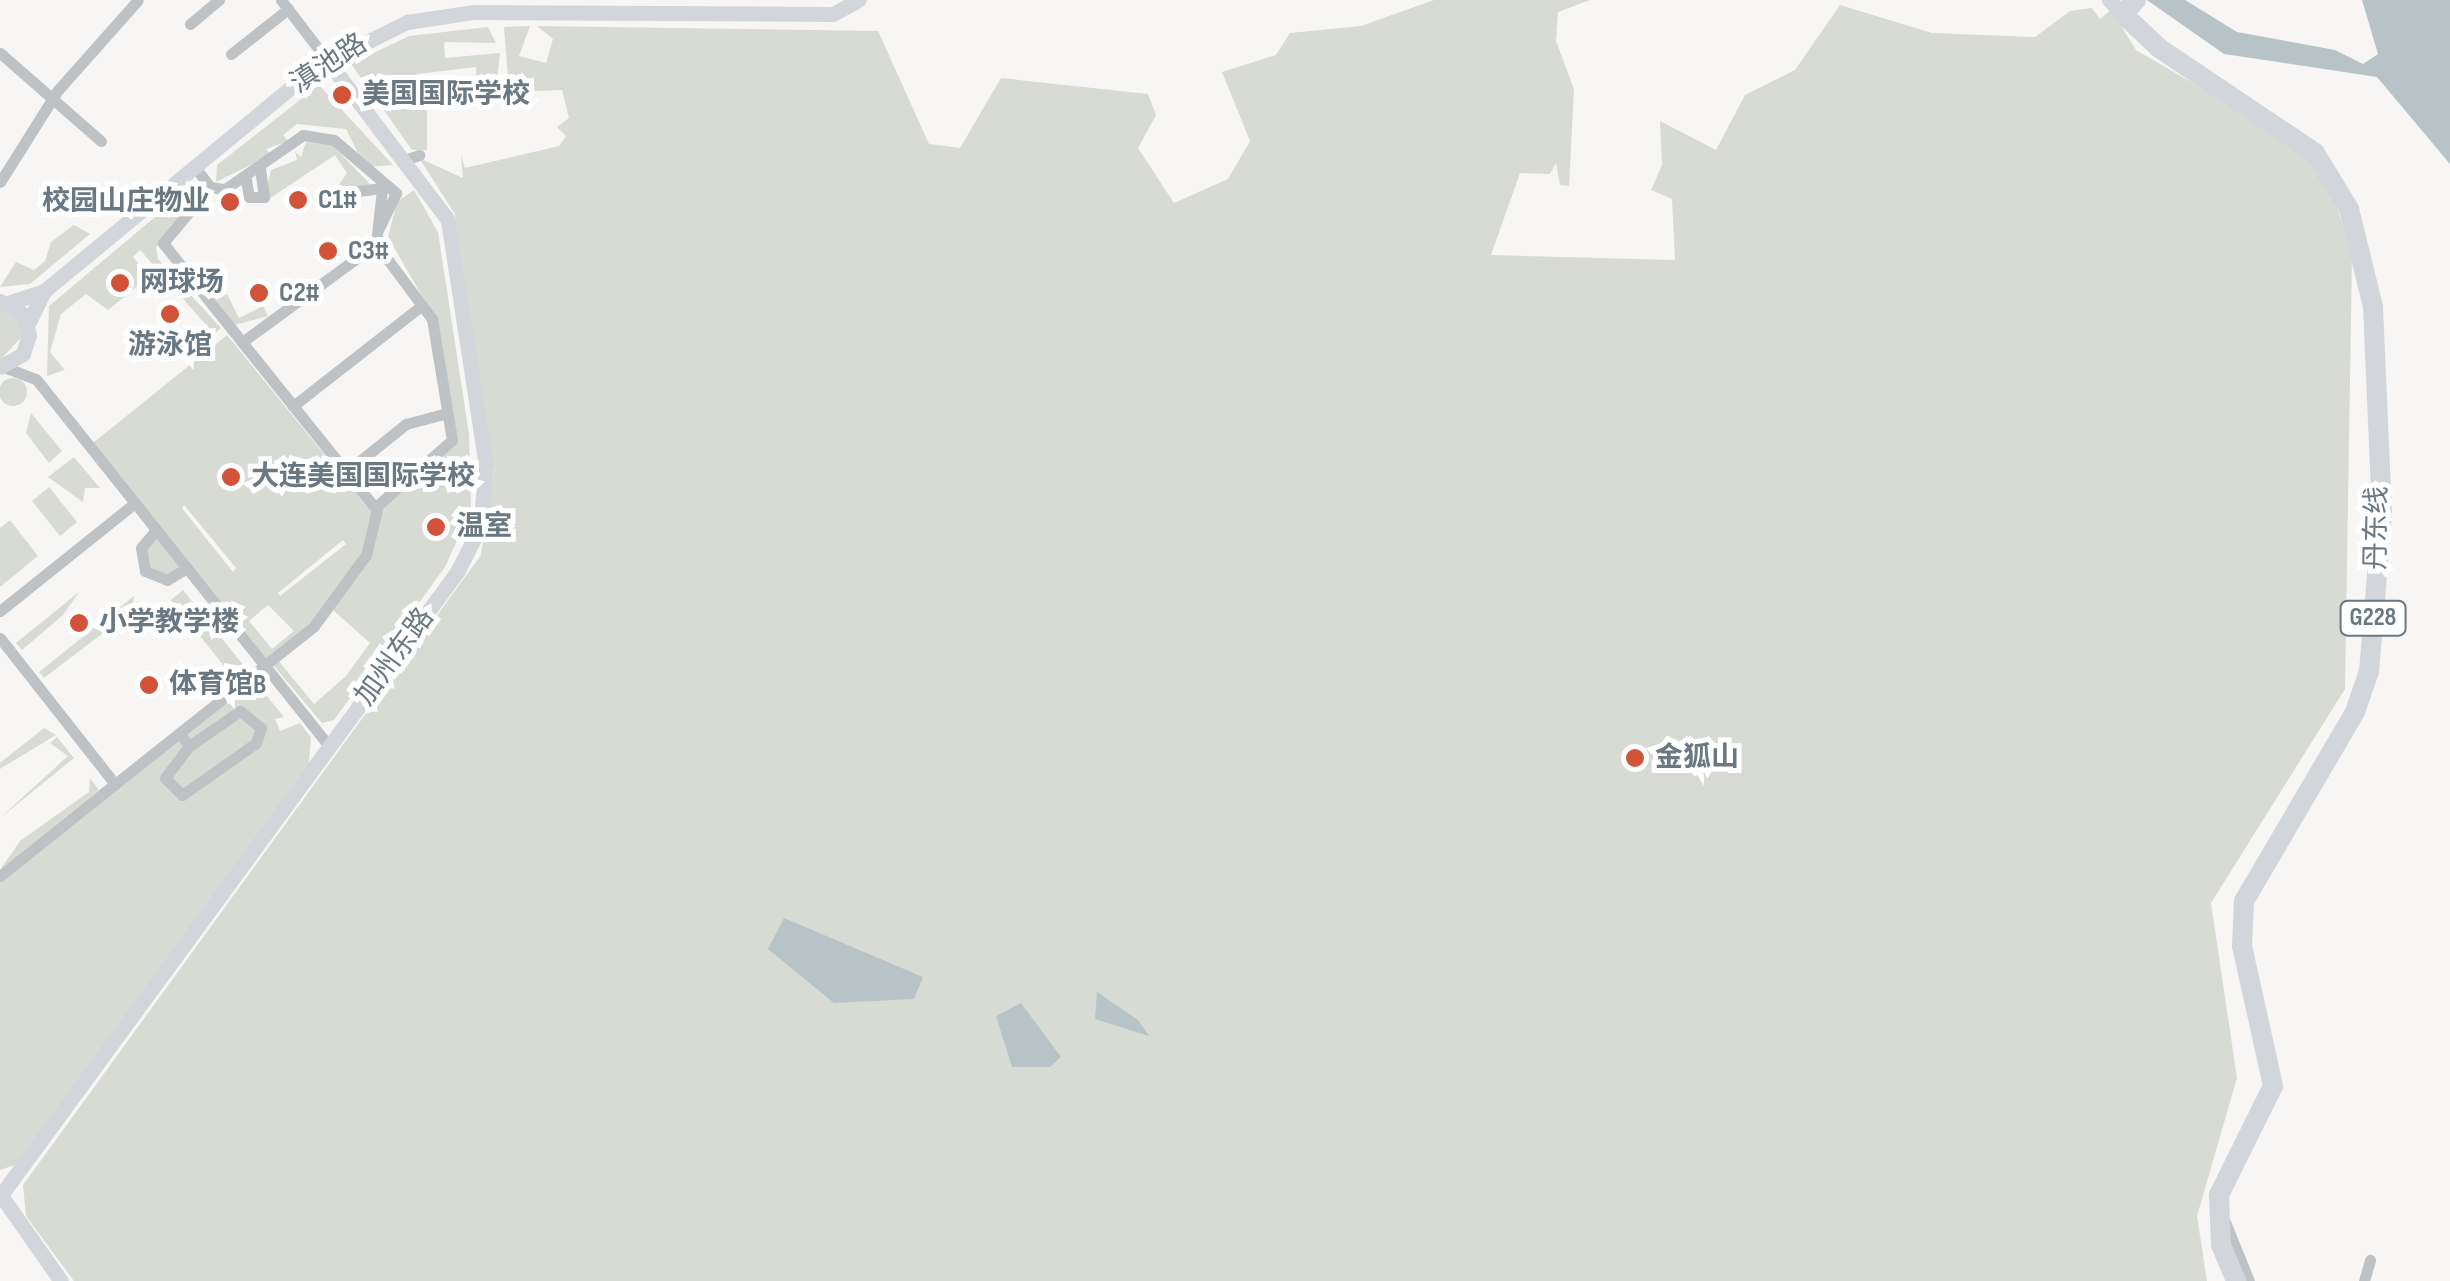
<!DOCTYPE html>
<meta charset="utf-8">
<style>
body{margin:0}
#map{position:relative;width:2450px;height:1281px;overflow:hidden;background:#f7f6f4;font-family:"Sofia Sans Condensed","Noto Sans SC",sans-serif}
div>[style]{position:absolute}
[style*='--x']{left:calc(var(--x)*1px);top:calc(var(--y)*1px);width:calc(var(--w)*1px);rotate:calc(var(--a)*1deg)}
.green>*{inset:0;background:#d7dbd3}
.round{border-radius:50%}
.water>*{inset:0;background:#b8c3c7}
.street>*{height:11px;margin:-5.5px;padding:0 5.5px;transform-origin:5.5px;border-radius:5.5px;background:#bec2c5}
.secondary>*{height:15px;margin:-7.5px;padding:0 7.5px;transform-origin:7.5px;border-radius:7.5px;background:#d2d6da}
.highway>*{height:20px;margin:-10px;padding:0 10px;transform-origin:10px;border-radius:10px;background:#d2d6da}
.dots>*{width:28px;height:28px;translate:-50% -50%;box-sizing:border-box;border:5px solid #fff;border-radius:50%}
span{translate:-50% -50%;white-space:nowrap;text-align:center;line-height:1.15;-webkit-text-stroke:10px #fff;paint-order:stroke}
.shield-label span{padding:2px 8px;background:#fff;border:2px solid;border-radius:8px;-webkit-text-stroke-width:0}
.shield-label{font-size:25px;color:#697882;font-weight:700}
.street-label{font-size:28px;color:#697882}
.poi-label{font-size:28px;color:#697882;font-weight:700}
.left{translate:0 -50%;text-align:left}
.right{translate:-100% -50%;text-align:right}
</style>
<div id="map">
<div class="green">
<div style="clip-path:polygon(1434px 0,1590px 0,1558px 12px,1556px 41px,1574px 89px,1569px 186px,1560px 185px,1556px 163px,1550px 174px,1520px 173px,1491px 255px,1675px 260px,1672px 199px,1651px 190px,1662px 165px,1660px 121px,1716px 150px,1745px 95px,1795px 70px,1840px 5px,1932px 33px,2035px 37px,2070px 11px,2092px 8px,2100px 19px,2111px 10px,2136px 50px,2303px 147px,2334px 198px,2352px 254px,2345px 689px,2211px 903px,2237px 1078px,2197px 1216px,2207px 1281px,74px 1281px,26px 1216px,23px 1185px,481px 555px,494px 471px,455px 214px,419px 158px,463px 178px,461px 155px,465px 168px,559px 146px,566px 136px,557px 127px,569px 118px,562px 90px,509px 92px,504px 27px,530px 26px,519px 56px,546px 63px,553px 39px,537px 26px,878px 31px,929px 144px,960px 148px,1001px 78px,1148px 94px,1156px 115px,1138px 148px,1174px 203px,1228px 179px,1250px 141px,1222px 72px,1276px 55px,1290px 33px,1361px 26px)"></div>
<div style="clip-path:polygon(488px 27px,496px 43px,444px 42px,445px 58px,500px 53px,497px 80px,520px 97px,478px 102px,501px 97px,499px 84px,477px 90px,476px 67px,417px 74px,409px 95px,427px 108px,427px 150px,412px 150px,351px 64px,409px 36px)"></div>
<div style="clip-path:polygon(319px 85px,393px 165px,365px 167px,346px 129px,297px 124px,283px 135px,288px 141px,266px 149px,271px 155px,216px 182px,217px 165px)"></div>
<div style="clip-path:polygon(306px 142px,332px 145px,372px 186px,337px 188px,347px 173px,335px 155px,263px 203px,271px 170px,297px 160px,295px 151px,301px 157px)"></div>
<div style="clip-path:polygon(198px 181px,204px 191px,156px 247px,158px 259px,221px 328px,214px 334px,140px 250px,133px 257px,149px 277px,108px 310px,86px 294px,61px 314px,50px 352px,65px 370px,47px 376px,49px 306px)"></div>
<div style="clip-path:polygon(414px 190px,438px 232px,469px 434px,471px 510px,445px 567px,334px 720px,322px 723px,273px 665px,277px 659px,314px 704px,346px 676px,370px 643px,333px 610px,374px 546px,377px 511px,453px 446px,438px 324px,388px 237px,397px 202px)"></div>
<div style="clip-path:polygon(74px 225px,90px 234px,30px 284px,0 287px,16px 262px,34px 270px,45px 261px,51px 242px)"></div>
<div style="clip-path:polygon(227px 294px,239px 318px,263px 306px,268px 316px,235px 325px,216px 300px)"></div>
<div style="clip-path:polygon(0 309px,18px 319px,22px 337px,0 360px)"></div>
<div style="clip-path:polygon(evenodd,227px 335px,372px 513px,359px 561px,311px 623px,266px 659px,93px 443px,227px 335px,184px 505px,236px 568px,233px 572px,182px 508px,184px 505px,227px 335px,343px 540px,346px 544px,280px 596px,278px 593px,343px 540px,227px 335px,268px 605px,294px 631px,272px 649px,249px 621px,268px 605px)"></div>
<div class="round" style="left:-1px;top:378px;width:28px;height:28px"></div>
<div style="clip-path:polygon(31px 413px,62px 451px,49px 463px,26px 433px)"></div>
<div style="clip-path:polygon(74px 457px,100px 488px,85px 488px,83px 502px,48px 477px)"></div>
<div style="clip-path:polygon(49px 487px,77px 522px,60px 536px,32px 501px)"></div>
<div style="clip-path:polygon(10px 520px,38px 556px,0 587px,0 528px)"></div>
<div style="clip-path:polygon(156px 530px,187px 568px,175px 578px,152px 576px,141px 548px)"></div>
<div style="clip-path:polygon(183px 590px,248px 671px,236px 681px,171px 600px)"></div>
<div style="clip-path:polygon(79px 592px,63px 615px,22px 650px,16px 643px)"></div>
<div style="clip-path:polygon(134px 596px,132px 611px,44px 678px,39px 672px)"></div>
<div style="clip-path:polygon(252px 678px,284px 717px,275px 719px,280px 731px,300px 723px,311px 737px,309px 763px,15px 1165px,0 1170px,0 880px)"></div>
<div style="clip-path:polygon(44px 728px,56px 735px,0 769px,0 763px)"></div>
<div style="clip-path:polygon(57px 737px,74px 758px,0 818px,68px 756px,50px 743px)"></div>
<div style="clip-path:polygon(90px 778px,99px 790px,0 870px,20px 841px,89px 792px)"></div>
</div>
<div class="water">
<div style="clip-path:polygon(2147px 0,2185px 0,2237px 32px,2335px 50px,2363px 64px,2378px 54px,2362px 0,2450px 0,2450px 164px,2377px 77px,2224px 54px)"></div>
<div style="clip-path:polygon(784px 918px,923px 977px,914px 999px,834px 1003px,768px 949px)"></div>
<div style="clip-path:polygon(1097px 992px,1138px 1020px,1149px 1036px,1095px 1019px)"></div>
<div style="clip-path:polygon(1021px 1003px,1061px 1057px,1050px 1067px,1012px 1067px,996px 1016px)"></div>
</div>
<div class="street">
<div style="--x:281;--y:0;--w:76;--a:52.5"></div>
<div style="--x:190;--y:24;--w:38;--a:-40"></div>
<div style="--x:0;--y:53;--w:134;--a:41.1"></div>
<div style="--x:231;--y:54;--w:73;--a:-38.3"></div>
<div style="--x:407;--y:159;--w:13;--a:-18"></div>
<div style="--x:195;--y:167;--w:25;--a:53"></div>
<div style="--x:210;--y:187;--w:15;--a:8"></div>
<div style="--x:225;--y:189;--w:95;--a:-34.7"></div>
<div style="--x:303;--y:135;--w:31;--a:9"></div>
<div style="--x:334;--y:140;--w:82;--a:40.5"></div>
<div style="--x:396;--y:193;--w:41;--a:115.9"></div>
<div style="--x:246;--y:180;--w:17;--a:80"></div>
<div style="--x:249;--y:197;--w:15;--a:0"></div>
<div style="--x:264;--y:197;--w:28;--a:-98"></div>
<div style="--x:0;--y:182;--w:109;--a:-57.8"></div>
<div style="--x:58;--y:90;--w:120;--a:-48.4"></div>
<div style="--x:210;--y:187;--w:73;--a:130"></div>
<div style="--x:163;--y:243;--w:127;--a:51.4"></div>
<div style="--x:358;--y:191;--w:26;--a:-7"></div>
<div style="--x:376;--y:244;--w:166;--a:143.8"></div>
<div style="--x:242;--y:342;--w:166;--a:51.3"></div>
<div style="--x:346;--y:472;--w:77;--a:-38.7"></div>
<div style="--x:406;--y:424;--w:42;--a:-15"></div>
<div style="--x:4;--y:367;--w:34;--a:21"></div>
<div style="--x:36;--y:379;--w:471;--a:51.4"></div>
<div style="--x:293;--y:406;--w:162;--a:-38"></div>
<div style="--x:346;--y:472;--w:48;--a:51"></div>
<div style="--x:156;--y:530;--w:23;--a:130"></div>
<div style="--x:141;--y:548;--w:23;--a:80"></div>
<div style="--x:145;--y:571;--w:24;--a:22"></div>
<div style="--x:167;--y:580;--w:23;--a:-31"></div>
<div style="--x:0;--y:611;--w:173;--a:-38.7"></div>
<div style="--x:0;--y:638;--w:186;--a:51.8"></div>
<div style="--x:115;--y:784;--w:254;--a:-38.4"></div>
<div style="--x:314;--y:626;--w:88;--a:-53.8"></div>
<div style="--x:366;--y:555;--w:51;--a:-76.5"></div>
<div style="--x:378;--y:505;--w:98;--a:-41.3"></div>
<div style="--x:452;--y:440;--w:123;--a:-99.4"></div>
<div style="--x:432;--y:319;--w:94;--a:-126.7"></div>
<div style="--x:376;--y:244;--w:55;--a:-83.8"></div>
<div style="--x:179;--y:733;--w:16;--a:52"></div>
<div style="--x:189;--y:746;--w:40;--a:127"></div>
<div style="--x:165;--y:778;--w:24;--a:45"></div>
<div style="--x:182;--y:795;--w:90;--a:-35.1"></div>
<div style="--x:256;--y:743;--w:16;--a:-72"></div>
<div style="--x:261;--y:728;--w:27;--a:-141"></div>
<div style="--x:240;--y:711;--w:62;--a:145.5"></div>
<div style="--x:0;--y:876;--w:147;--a:-38.7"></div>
<div style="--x:2221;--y:1212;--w:74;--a:67.9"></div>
<div style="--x:2364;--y:1281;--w:22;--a:-74"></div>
</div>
<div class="secondary">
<div style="--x:2109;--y:0;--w:20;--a:45"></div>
<div style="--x:44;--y:291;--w:351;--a:-39.5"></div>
<div style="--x:315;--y:68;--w:103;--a:-26.6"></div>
<div style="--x:407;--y:22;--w:68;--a:-8.5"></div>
<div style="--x:474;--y:12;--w:359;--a:0.3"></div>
<div style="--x:833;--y:14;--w:29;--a:-29"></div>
<div style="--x:0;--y:301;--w:26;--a:29"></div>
<div style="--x:23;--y:314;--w:22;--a:74"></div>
<div style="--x:29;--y:335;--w:20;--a:108"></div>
<div style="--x:23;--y:354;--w:26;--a:151"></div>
<div style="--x:8;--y:303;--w:38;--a:-18"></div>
<div style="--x:44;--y:291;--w:37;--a:116"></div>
<div style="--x:0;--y:1194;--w:106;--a:55"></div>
<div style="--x:1;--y:1195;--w:772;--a:-53.8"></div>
<div style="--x:457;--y:572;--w:51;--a:-62.9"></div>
<div style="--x:480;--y:527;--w:61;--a:-84.4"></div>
<div style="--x:486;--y:466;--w:249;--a:-98.8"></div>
<div style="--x:448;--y:220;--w:201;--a:-127.1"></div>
</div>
<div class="highway">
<div style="--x:2136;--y:0;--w:19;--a:133"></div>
<div style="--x:2123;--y:14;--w:50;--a:43.4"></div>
<div style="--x:2159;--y:48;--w:188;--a:33.9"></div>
<div style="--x:2315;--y:153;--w:66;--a:58.7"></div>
<div style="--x:2349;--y:209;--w:101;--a:76.2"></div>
<div style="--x:2373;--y:307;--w:207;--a:87.5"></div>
<div style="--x:2382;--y:514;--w:158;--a:94.7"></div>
<div style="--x:2369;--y:671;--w:43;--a:108.9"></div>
<div style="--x:2355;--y:712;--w:219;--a:120.4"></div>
<div style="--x:2244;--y:901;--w:45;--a:92.5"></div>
<div style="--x:2242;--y:946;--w:143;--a:77.5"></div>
<div style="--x:2273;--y:1086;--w:122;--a:116.4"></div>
<div style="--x:2219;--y:1195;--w:50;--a:87.7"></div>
<div style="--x:2221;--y:1245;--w:39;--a:67"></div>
</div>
<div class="dots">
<div style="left:342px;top:95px;background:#d25338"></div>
<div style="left:298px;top:200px;background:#d25338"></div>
<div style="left:230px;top:202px;background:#d25338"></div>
<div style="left:328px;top:251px;background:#d25338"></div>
<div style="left:120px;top:283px;background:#d25338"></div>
<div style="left:259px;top:293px;background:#d25338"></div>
<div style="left:170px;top:314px;background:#d25338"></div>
<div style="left:231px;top:477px;background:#d25338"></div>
<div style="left:436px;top:527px;background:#d25338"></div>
<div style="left:79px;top:623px;background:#d25338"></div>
<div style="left:149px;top:685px;background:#d25338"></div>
<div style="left:1635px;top:758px;background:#d25338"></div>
</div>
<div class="shield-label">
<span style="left:2373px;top:618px">G228</span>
</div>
<div class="street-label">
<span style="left:329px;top:64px;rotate:-33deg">滇池路</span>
<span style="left:2377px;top:528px;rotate:-89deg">丹东线</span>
<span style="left:395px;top:657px;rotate:-54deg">加州东路</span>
</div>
<div class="poi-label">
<span class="left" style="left:362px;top:95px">美国国际学校</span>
<span class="left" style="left:318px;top:200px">C1#</span>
<span class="right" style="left:210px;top:202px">校园山庄物业</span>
<span class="left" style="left:348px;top:251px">C3#</span>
<span class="left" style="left:140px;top:283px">网球场</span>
<span class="left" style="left:279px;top:293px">C2#</span>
<span style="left:170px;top:346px">游泳馆</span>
<span class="left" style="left:251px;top:477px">大连美国国际学校</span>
<span class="left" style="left:456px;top:527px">温室</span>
<span class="left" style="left:99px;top:623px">小学教学楼</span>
<span class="left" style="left:169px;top:685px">体育馆B</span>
<span class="left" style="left:1655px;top:758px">金狐山</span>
</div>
</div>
